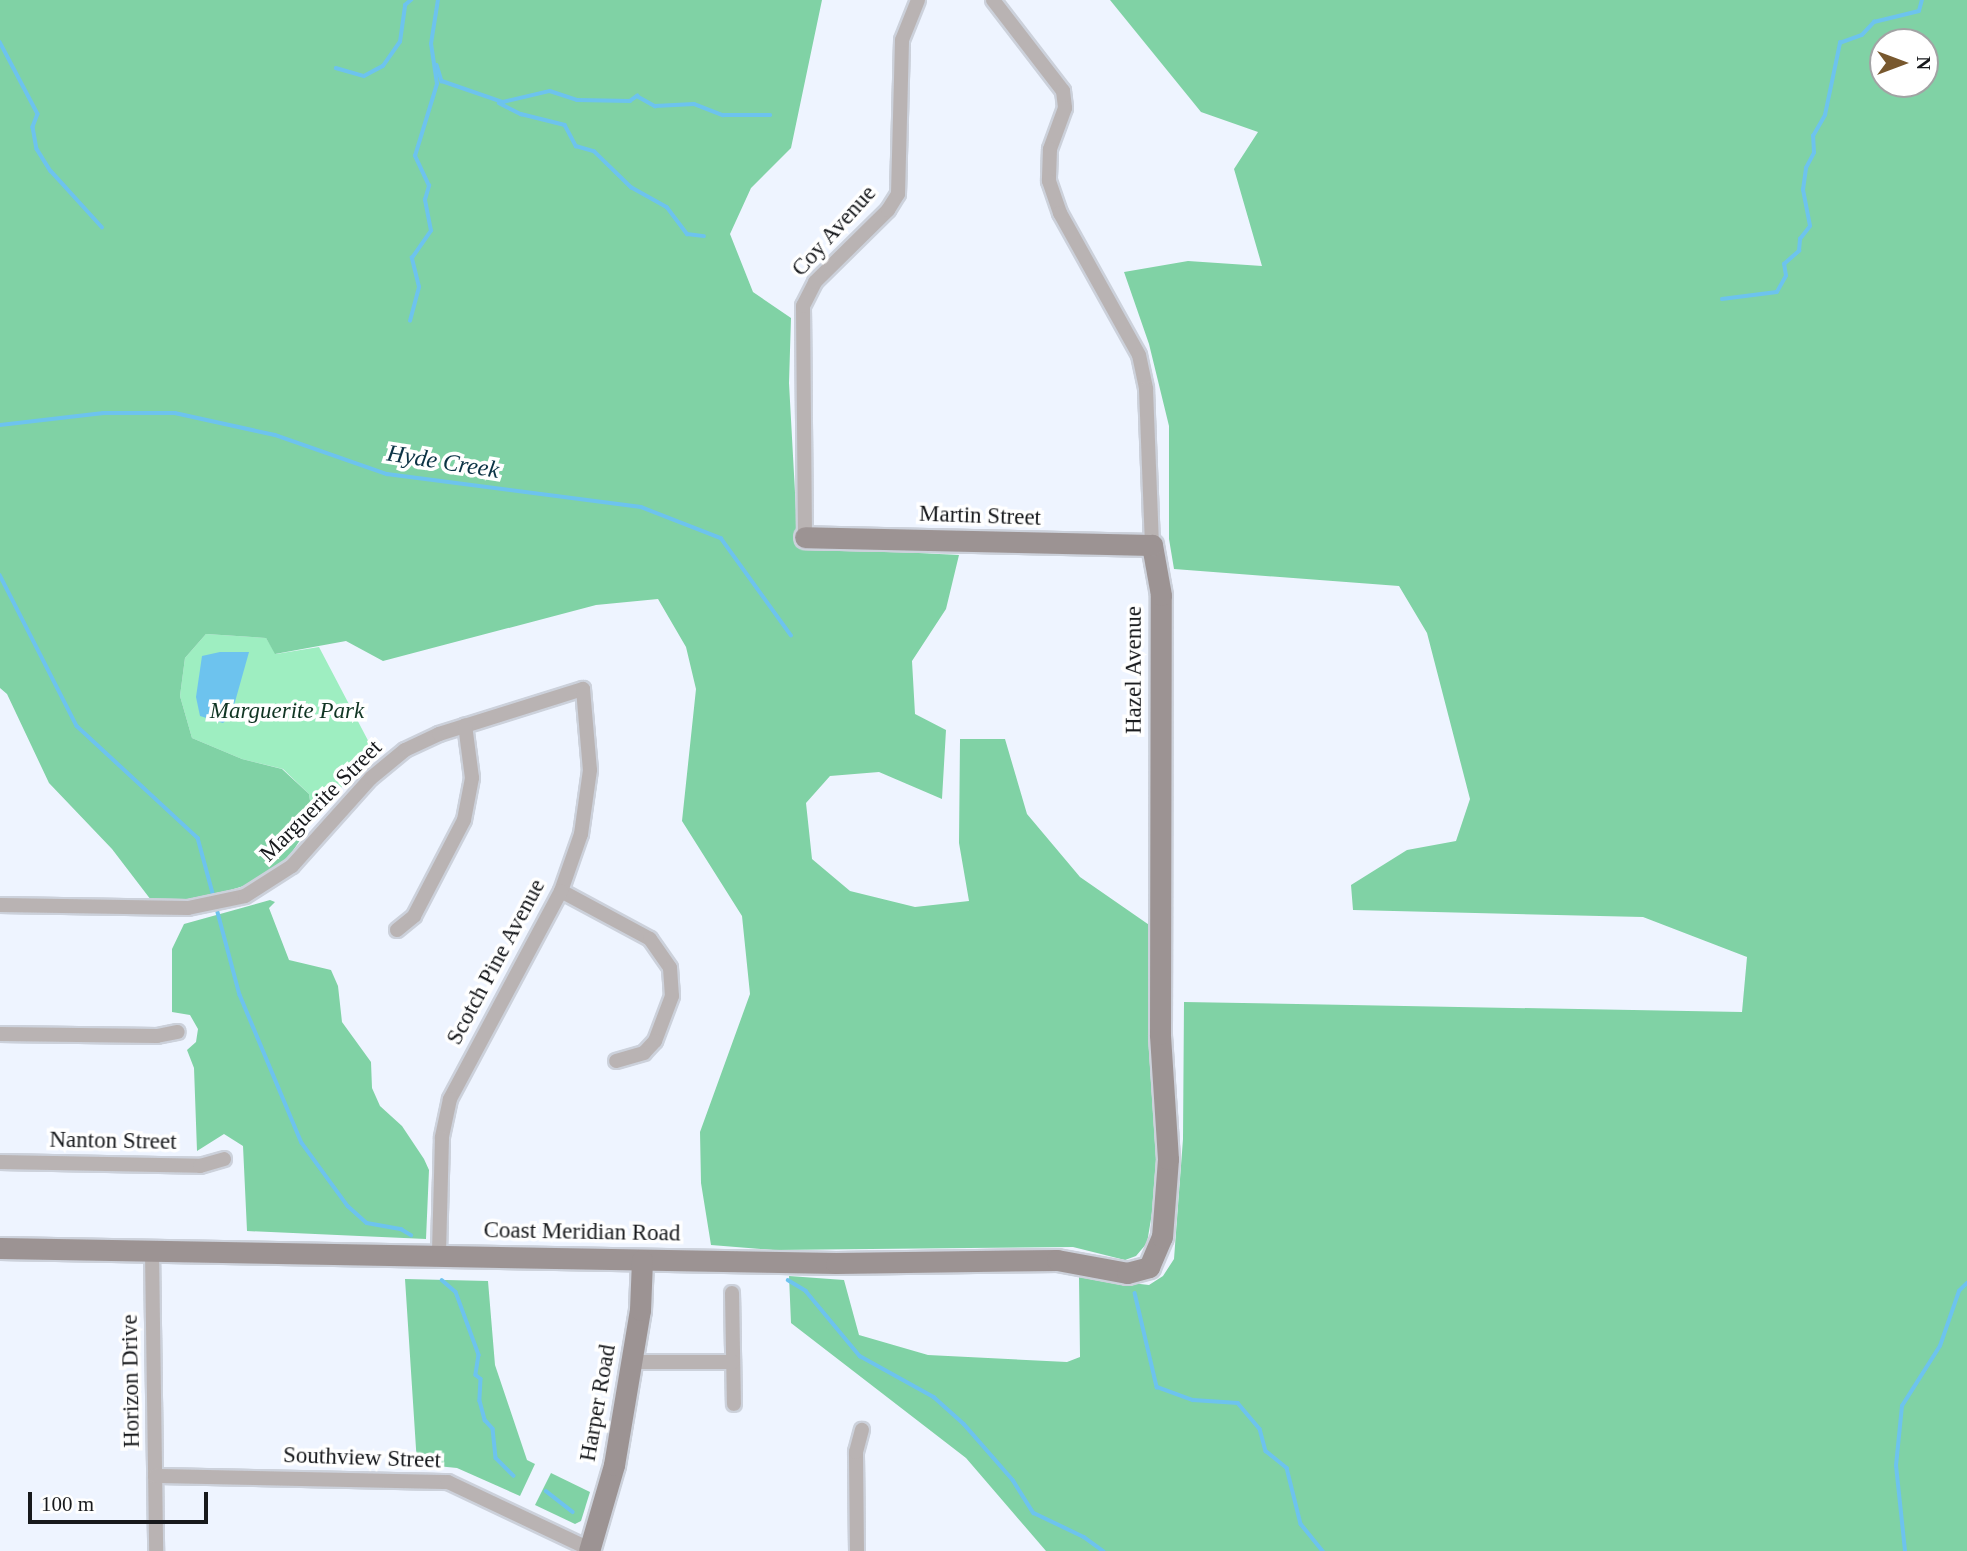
<!DOCTYPE html>
<style>
body{margin:0}
#map{position:relative;width:1967px;height:1551px;overflow:hidden;background:#eef4ff;font-family:"Times New Roman",serif}
div>[style]{position:absolute}
[style*='--x']{left:calc(var(--x)*1px);top:calc(var(--y)*1px);width:calc(var(--w)*1px);rotate:calc(var(--a)*1deg)}
.green>*{inset:0;background:#9eeec1}
.forest>*{inset:0;background:#80d2a5}
.water>*{inset:0;background:#6dc3ee}
.stream>*{height:3.5px;margin:-1.75px;padding:0 1.75px;transform-origin:1.75px;border-radius:1.75px;background:#6dc3ee}
.roads{filter:drop-shadow(2px 0 #ccd1db) drop-shadow(-2px 0 #ccd1db) drop-shadow(0 2px #ccd1db) drop-shadow(0 -2px #ccd1db)}
.street>*{height:14px;margin:-7px;padding:0 7px;transform-origin:7px;border-radius:7px;background:#b9b3b3}
.secondary>*{height:21px;margin:-10.5px;padding:0 10.5px;transform-origin:10.5px;border-radius:10.5px;background:#9c9393}
span{translate:-50% -50%;white-space:nowrap;text-align:center;line-height:1.15;-webkit-text-stroke:7px #fff;paint-order:stroke}
.street-label{font-size:23px;color:#17191c}
.park-label{font-size:23px;color:#103523;font-style:italic}
.water-label{font-size:24px;color:#0c3345;font-style:italic}
.north{position:absolute;left:1869px;top:28px;width:70px;height:70px;box-sizing:border-box;background:#fff;border:2px solid #a2a3a4;border-radius:50%;rotate:90deg;font-size:19px;font-weight:700;line-height:28px;text-align:center;color:#17191c}
.north::after{content:'';display:block;margin:auto;width:24px;height:32px;background:#78582e;clip-path:polygon(50% 0,100% 100%,50% 72%,0 100%)}
.scale{position:absolute;left:28px;top:1492px;width:180px;height:32px;box-sizing:border-box;border:4px solid #17191c;border-top:0;padding-left:9px;font-size:21px;line-height:24px;white-space:nowrap;color:#17191c;-webkit-text-stroke:5px #fff;paint-order:stroke}
</style>
<div id="map">
<div class="green">
<div style="clip-path:polygon(206px 634px,266px 638px,276px 654px,319px 647px,373px 750px,313px 821px,309px 794px,283px 769px,242px 759px,192px 738px,180px 696px,185px 658px)"></div>
</div>
<div class="forest">
<div style="clip-path:polygon(0 0,822px 0,791px 148px,751px 188px,730px 234px,753px 292px,791px 318px,789px 383px,798px 547px,959px 555px,946px 609px,912px 661px,915px 714px,946px 730px,942px 799px,879px 772px,830px 776px,806px 803px,812px 859px,850px 891px,915px 907px,969px 901px,959px 843px,960px 739px,1005px 739px,1027px 814px,1080px 877px,1155px 929px,1154px 1106px,1162px 1153px,1147px 1243px,1136px 1256px,1125px 1260px,1073px 1247px,773px 1250px,711px 1245px,701px 1183px,700px 1132px,750px 994px,742px 916px,682px 821px,696px 689px,686px 647px,658px 599px,596px 605px,383px 661px,346px 641px,275px 654px,266px 638px,206px 634px,185px 658px,180px 696px,192px 738px,242px 759px,282px 769px,309px 794px,313px 821px,288px 858px,250px 884px,182px 905px,151px 900px,112px 849px,49px 783px,7px 694px,0 688px)"></div>
<div style="clip-path:polygon(evenodd,1110px 0,1967px 0,1967px 1551px,1046px 1551px,966px 1458px,791px 1323px,789px 1276px,844px 1280px,859px 1335px,928px 1355px,1067px 1362px,1080px 1357px,1079px 1277px,1149px 1285px,1163px 1276px,1174px 1259px,1183px 1139px,1184px 1002px,1742px 1012px,1747px 957px,1643px 917px,1353px 910px,1351px 885px,1407px 850px,1456px 841px,1470px 799px,1427px 633px,1399px 586px,1174px 569px,1169px 539px,1169px 426px,1149px 344px,1124px 272px,1188px 261px,1262px 266px,1234px 169px,1258px 132px,1201px 112px,1110px 0,1883px 42px,1925px 42px,1925px 84px,1883px 84px,1883px 42px)"></div>
<div style="clip-path:polygon(270px 900px,275px 902px,269px 908px,289px 960px,331px 970px,338px 986px,342px 1022px,371px 1062px,372px 1088px,380px 1106px,402px 1126px,424px 1159px,429px 1170px,426px 1239px,247px 1231px,243px 1146px,224px 1134px,197px 1151px,194px 1068px,187px 1050px,196px 1042px,198px 1029px,190px 1015px,172px 1012px,172px 949px,184px 924px)"></div>
<div style="clip-path:polygon(405px 1279px,488px 1281px,495px 1365px,527px 1460px,535px 1464px,520px 1496px,457px 1468px,417px 1464px)"></div>
<div style="clip-path:polygon(551px 1473px,590px 1492px,581px 1521px,575px 1524px,535px 1505px)"></div>
</div>
<div class="water">
<div style="clip-path:polygon(220px 652px,249px 652px,231px 716px,223px 723px,200px 716px,196px 697px,202px 656px)"></div>
</div>
<div class="stream">
<div style="--x:0;--y:42;--w:81;--a:62.2"></div>
<div style="--x:38;--y:114;--w:14;--a:111"></div>
<div style="--x:33;--y:127;--w:22;--a:80"></div>
<div style="--x:37;--y:149;--w:26;--a:58"></div>
<div style="--x:51;--y:171;--w:76;--a:47.7"></div>
<div style="--x:437;--y:65;--w:17;--a:73"></div>
<div style="--x:442;--y:81;--w:65;--a:19"></div>
<div style="--x:503;--y:102;--w:48;--a:-13.2"></div>
<div style="--x:550;--y:91;--w:28;--a:18"></div>
<div style="--x:577;--y:100;--w:53;--a:1.1"></div>
<div style="--x:630;--y:101;--w:9;--a:-36"></div>
<div style="--x:637;--y:96;--w:21;--a:29"></div>
<div style="--x:655;--y:106;--w:39;--a:-3"></div>
<div style="--x:694;--y:104;--w:31;--a:21"></div>
<div style="--x:723;--y:115;--w:47;--a:0"></div>
<div style="--x:336;--y:68;--w:29;--a:16"></div>
<div style="--x:364;--y:76;--w:21;--a:-28"></div>
<div style="--x:383;--y:66;--w:29;--a:-55"></div>
<div style="--x:400;--y:42;--w:37;--a:-82"></div>
<div style="--x:405;--y:5;--w:8;--a:-40"></div>
<div style="--x:499;--y:103;--w:25;--a:27"></div>
<div style="--x:521;--y:114;--w:45;--a:14"></div>
<div style="--x:565;--y:125;--w:24;--a:62"></div>
<div style="--x:576;--y:146;--w:19;--a:16"></div>
<div style="--x:594;--y:151;--w:52;--a:44.2"></div>
<div style="--x:631;--y:187;--w:41;--a:29.1"></div>
<div style="--x:667;--y:207;--w:34;--a:53"></div>
<div style="--x:687;--y:234;--w:17;--a:7"></div>
<div style="--x:1722;--y:299;--w:55;--a:-7.3"></div>
<div style="--x:1777;--y:292;--w:18;--a:-61"></div>
<div style="--x:1786;--y:276;--w:12;--a:-99"></div>
<div style="--x:1784;--y:264;--w:20;--a:-41"></div>
<div style="--x:1799;--y:251;--w:12;--a:-85"></div>
<div style="--x:1800;--y:239;--w:16;--a:-52"></div>
<div style="--x:1810;--y:226;--w:37;--a:-101"></div>
<div style="--x:1803;--y:190;--w:22;--a:-82"></div>
<div style="--x:1806;--y:168;--w:17;--a:-62"></div>
<div style="--x:1814;--y:153;--w:17;--a:-93"></div>
<div style="--x:1813;--y:136;--w:24;--a:-60"></div>
<div style="--x:1825;--y:115;--w:74;--a:-78.2"></div>
<div style="--x:1840;--y:43;--w:23;--a:-20"></div>
<div style="--x:1862;--y:35;--w:18;--a:-47"></div>
<div style="--x:1874;--y:22;--w:46;--a:-13.7"></div>
<div style="--x:1919;--y:11;--w:11;--a:-75"></div>
<div style="--x:410;--y:321;--w:35;--a:-75"></div>
<div style="--x:419;--y:287;--w:30;--a:-104"></div>
<div style="--x:412;--y:258;--w:33;--a:-55"></div>
<div style="--x:431;--y:231;--w:32;--a:-101"></div>
<div style="--x:425;--y:200;--w:15;--a:-74"></div>
<div style="--x:429;--y:186;--w:33;--a:-115"></div>
<div style="--x:415;--y:156;--w:75;--a:-73"></div>
<div style="--x:437;--y:84;--w:40;--a:-98.5"></div>
<div style="--x:431;--y:44;--w:45;--a:-81"></div>
<div style="--x:0;--y:425;--w:104;--a:-6.6"></div>
<div style="--x:103;--y:413;--w:72;--a:0"></div>
<div style="--x:175;--y:413;--w:102;--a:12.4"></div>
<div style="--x:275;--y:435;--w:119;--a:19.2"></div>
<div style="--x:387;--y:474;--w:256;--a:7.4"></div>
<div style="--x:641;--y:507;--w:86;--a:21.2"></div>
<div style="--x:721;--y:538;--w:120;--a:54.2"></div>
<div style="--x:0;--y:575;--w:169;--a:63"></div>
<div style="--x:77;--y:726;--w:165;--a:42.8"></div>
<div style="--x:198;--y:838;--w:61;--a:74.8"></div>
<div style="--x:216;--y:905;--w:93;--a:75.1"></div>
<div style="--x:240;--y:995;--w:160;--a:67.3"></div>
<div style="--x:302;--y:1143;--w:78;--a:53.9"></div>
<div style="--x:348;--y:1206;--w:25;--a:42"></div>
<div style="--x:367;--y:1223;--w:35;--a:10"></div>
<div style="--x:401;--y:1229;--w:12;--a:31"></div>
<div style="--x:442;--y:1280;--w:18;--a:41"></div>
<div style="--x:456;--y:1292;--w:67;--a:69.9"></div>
<div style="--x:479;--y:1355;--w:20;--a:99"></div>
<div style="--x:476;--y:1375;--w:6;--a:39"></div>
<div style="--x:481;--y:1379;--w:22;--a:93"></div>
<div style="--x:480;--y:1401;--w:20;--a:75"></div>
<div style="--x:485;--y:1420;--w:12;--a:48"></div>
<div style="--x:493;--y:1429;--w:29;--a:84"></div>
<div style="--x:496;--y:1458;--w:25;--a:45"></div>
<div style="--x:788;--y:1280;--w:21;--a:31"></div>
<div style="--x:806;--y:1291;--w:85;--a:50.3"></div>
<div style="--x:860;--y:1356;--w:85;--a:29"></div>
<div style="--x:934;--y:1397;--w:40;--a:42"></div>
<div style="--x:964;--y:1424;--w:74;--a:48.8"></div>
<div style="--x:1013;--y:1480;--w:39;--a:58"></div>
<div style="--x:1034;--y:1513;--w:55;--a:25.6"></div>
<div style="--x:1084;--y:1537;--w:24;--a:36"></div>
<div style="--x:1135;--y:1293;--w:97;--a:76.8"></div>
<div style="--x:1157;--y:1387;--w:38;--a:20"></div>
<div style="--x:1193;--y:1400;--w:45;--a:3.8"></div>
<div style="--x:1238;--y:1403;--w:34;--a:50"></div>
<div style="--x:1260;--y:1429;--w:23;--a:75"></div>
<div style="--x:1266;--y:1451;--w:27;--a:39"></div>
<div style="--x:1287;--y:1468;--w:58;--a:76"></div>
<div style="--x:1301;--y:1524;--w:35;--a:51"></div>
<div style="--x:546;--y:1491;--w:34;--a:38"></div>
<div style="--x:1905;--y:1551;--w:85;--a:-96"></div>
<div style="--x:1896;--y:1466;--w:60;--a:-84.3"></div>
<div style="--x:1902;--y:1406;--w:71;--a:-57.7"></div>
<div style="--x:1940;--y:1346;--w:58;--a:-70.9"></div>
<div style="--x:1959;--y:1291;--w:11;--a:-45"></div>
</div>
<div class="roads">
<div class="street">
<div style="--x:993;--y:0;--w:115;--a:52.4"></div>
<div style="--x:1063;--y:91;--w:17;--a:83"></div>
<div style="--x:1065;--y:108;--w:44;--a:110.1"></div>
<div style="--x:1050;--y:149;--w:32;--a:92"></div>
<div style="--x:1049;--y:181;--w:34;--a:71"></div>
<div style="--x:1060;--y:213;--w:162;--a:60.9"></div>
<div style="--x:1139;--y:355;--w:35;--a:78"></div>
<div style="--x:1146;--y:389;--w:156;--a:87.8"></div>
<div style="--x:805;--y:537;--w:231;--a:-90.5"></div>
<div style="--x:803;--y:306;--w:27;--a:-63"></div>
<div style="--x:815;--y:282;--w:103;--a:-44.6"></div>
<div style="--x:888;--y:210;--w:19;--a:-58"></div>
<div style="--x:898;--y:194;--w:154;--a:-88.5"></div>
<div style="--x:902;--y:40;--w:43;--a:-68.2"></div>
<div style="--x:561;--y:891;--w:101;--a:28.3"></div>
<div style="--x:650;--y:939;--w:35;--a:55"></div>
<div style="--x:670;--y:968;--w:28;--a:86"></div>
<div style="--x:672;--y:996;--w:48;--a:110.7"></div>
<div style="--x:655;--y:1041;--w:16;--a:133"></div>
<div style="--x:644;--y:1053;--w:29;--a:164"></div>
<div style="--x:0;--y:905;--w:188;--a:0.9"></div>
<div style="--x:188;--y:908;--w:58;--a:-11.9"></div>
<div style="--x:245;--y:896;--w:56;--a:-32.6"></div>
<div style="--x:292;--y:866;--w:118;--a:-48.1"></div>
<div style="--x:371;--y:778;--w:44;--a:-39.5"></div>
<div style="--x:405;--y:750;--w:38;--a:-25"></div>
<div style="--x:439;--y:734;--w:151;--a:-17.4"></div>
<div style="--x:583;--y:689;--w:81;--a:85.1"></div>
<div style="--x:590;--y:770;--w:65;--a:98"></div>
<div style="--x:581;--y:834;--w:60;--a:109.3"></div>
<div style="--x:561;--y:891;--w:236;--a:118.1"></div>
<div style="--x:450;--y:1099;--w:40;--a:102"></div>
<div style="--x:442;--y:1138;--w:118;--a:91.5"></div>
<div style="--x:397;--y:930;--w:22;--a:-39"></div>
<div style="--x:414;--y:916;--w:108;--a:-62.5"></div>
<div style="--x:464;--y:820;--w:43;--a:-79.2"></div>
<div style="--x:472;--y:778;--w:53;--a:-97.5"></div>
<div style="--x:0;--y:1034;--w:157;--a:0.7"></div>
<div style="--x:157;--y:1036;--w:21;--a:-11"></div>
<div style="--x:0;--y:1162;--w:200;--a:1.1"></div>
<div style="--x:200;--y:1166;--w:25;--a:-16"></div>
<div style="--x:152;--y:1252;--w:299;--a:89.2"></div>
<div style="--x:732;--y:1293;--w:111;--a:89"></div>
<div style="--x:633;--y:1362;--w:100;--a:0"></div>
<div style="--x:155;--y:1476;--w:293;--a:1.2"></div>
<div style="--x:448;--y:1482;--w:161;--a:25.3"></div>
<div style="--x:857;--y:1551;--w:99;--a:-90.6"></div>
<div style="--x:856;--y:1452;--w:23;--a:-75"></div>
</div>
<div class="secondary">
<div style="--x:0;--y:1248;--w:836;--a:1.03"></div>
<div style="--x:836;--y:1263;--w:221;--a:-0.8"></div>
<div style="--x:1057;--y:1260;--w:71;--a:10.5"></div>
<div style="--x:1127;--y:1273;--w:23;--a:-15"></div>
<div style="--x:1149;--y:1267;--w:33;--a:-67"></div>
<div style="--x:1162;--y:1237;--w:78;--a:-85.6"></div>
<div style="--x:1168;--y:1159;--w:125;--a:-93.7"></div>
<div style="--x:1160;--y:1034;--w:439;--a:-89.9"></div>
<div style="--x:1161;--y:595;--w:51;--a:-100.2"></div>
<div style="--x:1152;--y:545;--w:347;--a:-178.7"></div>
<div style="--x:589;--y:1551;--w:90;--a:-73.8"></div>
<div style="--x:614;--y:1465;--w:157;--a:-80.5"></div>
<div style="--x:640;--y:1310;--w:50;--a:-87.7"></div>
</div>
</div>
<div class="street-label">
<span style="left:834px;top:231px;rotate:-48deg">Coy Avenue</span>
<span style="left:980px;top:516px;rotate:2deg">Martin Street</span>
<span style="left:1134px;top:670px;rotate:-90deg">Hazel Avenue</span>
<span style="left:321px;top:801px;rotate:-45deg">Marguerite Street</span>
<span style="left:496px;top:962px;rotate:-62deg">Scotch Pine Avenue</span>
<span style="left:113px;top:1141px;rotate:1deg">Nanton Street</span>
<span style="left:582px;top:1232px;rotate:1deg">Coast Meridian Road</span>
<span style="left:131px;top:1381px;rotate:-91deg">Horizon Drive</span>
<span style="left:598px;top:1403px;rotate:-80deg">Harper Road</span>
<span style="left:362px;top:1458px;rotate:2deg">Southview Street</span>
</div>
<div class="park-label">
<span style="left:287px;top:711px">Marguerite Park</span>
</div>
<div class="water-label">
<span style="left:443px;top:462px;rotate:9deg">Hyde Creek</span>
</div>
<div class="north">N</div>
<div class="scale">100 m</div>
</div>
